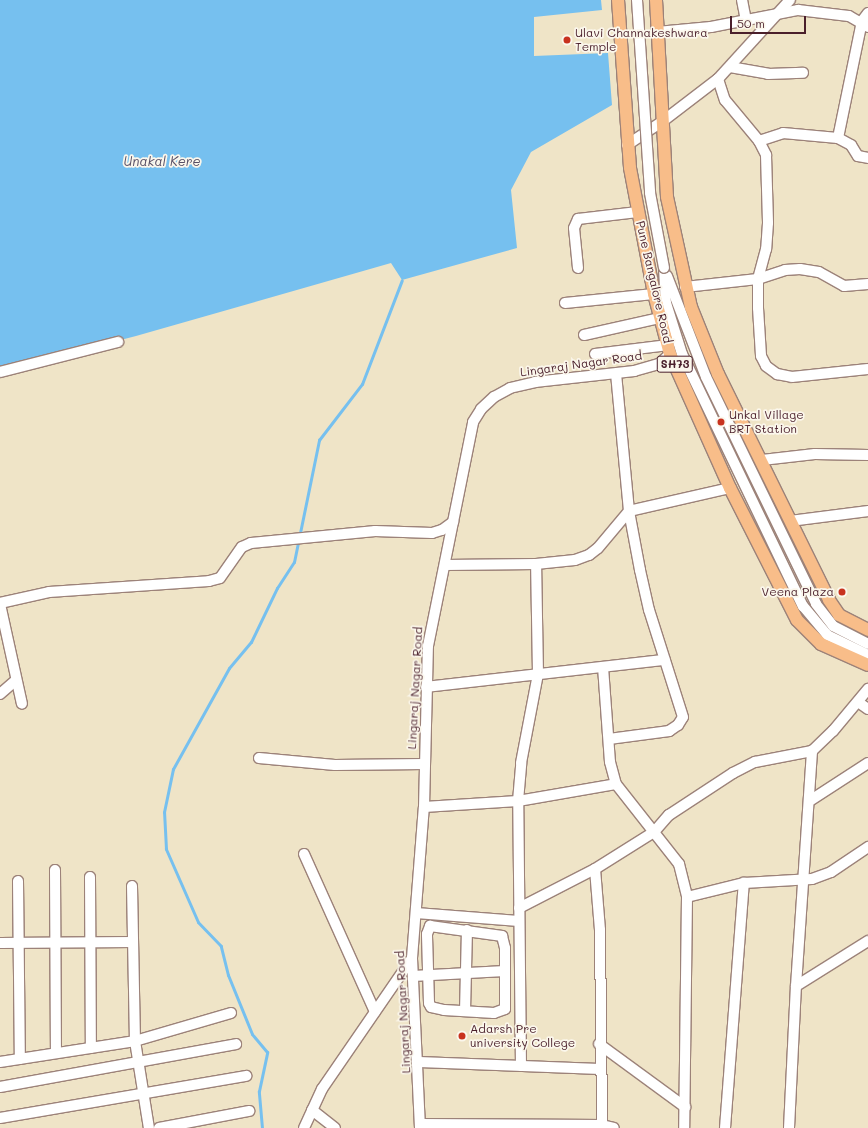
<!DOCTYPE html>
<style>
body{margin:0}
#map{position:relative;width:868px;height:1128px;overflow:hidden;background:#efe4c7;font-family:Mali,sans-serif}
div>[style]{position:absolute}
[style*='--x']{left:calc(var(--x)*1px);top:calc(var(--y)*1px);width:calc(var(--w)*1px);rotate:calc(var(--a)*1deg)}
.water>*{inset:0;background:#76c0ef}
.stream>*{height:3px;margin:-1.5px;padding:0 1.5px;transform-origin:1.5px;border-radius:1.5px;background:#76c0ef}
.building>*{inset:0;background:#edaccc}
.roads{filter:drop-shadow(1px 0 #9c8279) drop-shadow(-1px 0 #9c8279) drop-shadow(0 1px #9c8279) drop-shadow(0 -1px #9c8279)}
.minor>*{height:10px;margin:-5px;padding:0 5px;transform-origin:5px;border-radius:5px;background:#fff}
.major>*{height:12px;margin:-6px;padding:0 6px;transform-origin:6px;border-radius:6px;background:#f8bd89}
.bridges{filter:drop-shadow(1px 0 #9c8279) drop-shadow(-1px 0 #9c8279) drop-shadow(0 1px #9c8279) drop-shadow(0 -1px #9c8279)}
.minor-bridge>*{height:10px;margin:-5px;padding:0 5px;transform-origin:5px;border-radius:5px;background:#fff}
.dots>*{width:11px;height:11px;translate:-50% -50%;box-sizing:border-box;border:2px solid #fbf7ec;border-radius:50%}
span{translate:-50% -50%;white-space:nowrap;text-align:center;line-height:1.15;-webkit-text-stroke:3.5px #fbf7ec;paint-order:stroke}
.shield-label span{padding:1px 3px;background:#fbf7ec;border:1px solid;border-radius:3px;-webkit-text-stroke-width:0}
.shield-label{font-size:11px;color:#4a1f2b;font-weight:700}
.poi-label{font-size:12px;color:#4a1f2b}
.left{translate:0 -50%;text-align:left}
.right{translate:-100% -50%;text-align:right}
.street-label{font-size:12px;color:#4a1f2b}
.water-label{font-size:13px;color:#574f66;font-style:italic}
.scale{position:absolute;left:730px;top:16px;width:76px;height:18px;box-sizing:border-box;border:2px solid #4a1f2b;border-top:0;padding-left:5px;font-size:12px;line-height:14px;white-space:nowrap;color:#4a1f2b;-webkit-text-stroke:3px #fbf7ec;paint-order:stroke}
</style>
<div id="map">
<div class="water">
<div style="clip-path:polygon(0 0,601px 0,602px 10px,534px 17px,534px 56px,608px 53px,612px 105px,531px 152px,511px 190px,517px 248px,402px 280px,391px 263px,136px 336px,0 371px)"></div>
</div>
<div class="stream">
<div style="--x:262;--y:1128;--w:37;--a:-95"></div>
<div style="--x:259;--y:1091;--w:40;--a:-78"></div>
<div style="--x:267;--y:1052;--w:23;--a:-130"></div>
<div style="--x:252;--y:1034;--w:64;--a:-112.1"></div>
<div style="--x:228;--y:975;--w:30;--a:-104"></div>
<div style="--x:221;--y:946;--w:33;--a:-134"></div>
<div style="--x:198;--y:922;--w:80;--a:-113.7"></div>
<div style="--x:166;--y:849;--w:37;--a:-93"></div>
<div style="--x:164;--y:812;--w:44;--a:-78.2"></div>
<div style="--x:173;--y:769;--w:115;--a:-61"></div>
<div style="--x:229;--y:668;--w:34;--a:-50"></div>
<div style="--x:251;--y:642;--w:60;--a:-64.3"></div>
<div style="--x:277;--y:588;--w:31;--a:-57"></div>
<div style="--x:294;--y:562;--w:125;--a:-78.4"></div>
<div style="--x:319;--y:440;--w:71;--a:-52.5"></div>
<div style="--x:362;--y:384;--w:111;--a:-69"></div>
</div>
<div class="building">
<div style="clip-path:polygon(710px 390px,740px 451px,730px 454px,702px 393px)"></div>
</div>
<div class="roads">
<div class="minor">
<div style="--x:742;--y:0;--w:21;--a:79"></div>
<div style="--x:657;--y:32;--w:54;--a:-5.3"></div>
<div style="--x:711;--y:27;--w:89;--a:-11.1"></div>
<div style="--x:798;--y:10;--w:51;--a:6.7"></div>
<div style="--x:849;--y:16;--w:22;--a:30"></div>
<div style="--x:730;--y:67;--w:39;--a:10"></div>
<div style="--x:768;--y:74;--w:35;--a:-2"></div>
<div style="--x:718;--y:79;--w:22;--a:72"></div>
<div style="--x:725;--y:100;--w:53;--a:50.3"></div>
<div style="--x:759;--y:141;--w:16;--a:63"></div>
<div style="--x:766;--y:155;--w:68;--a:88.3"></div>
<div style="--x:768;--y:223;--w:26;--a:94"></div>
<div style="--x:766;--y:249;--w:31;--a:105"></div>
<div style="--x:758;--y:279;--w:29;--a:90"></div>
<div style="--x:758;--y:308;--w:48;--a:86.4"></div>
<div style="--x:761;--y:356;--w:11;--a:63"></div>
<div style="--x:766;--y:366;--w:14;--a:36"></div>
<div style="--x:777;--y:374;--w:15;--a:11"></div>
<div style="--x:792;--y:377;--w:76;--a:-6"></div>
<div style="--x:838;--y:138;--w:119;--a:-78.4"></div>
<div style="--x:862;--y:21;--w:10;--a:-53"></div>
<div style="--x:759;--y:141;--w:25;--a:-18"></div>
<div style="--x:783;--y:133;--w:55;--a:5.2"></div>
<div style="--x:838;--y:138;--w:15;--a:28"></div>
<div style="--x:851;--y:145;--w:13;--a:58"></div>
<div style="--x:858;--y:156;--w:10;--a:11"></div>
<div style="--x:627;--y:145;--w:43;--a:-33.7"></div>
<div style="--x:663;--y:121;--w:69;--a:-37.4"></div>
<div style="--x:718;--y:79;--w:107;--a:-47.7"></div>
<div style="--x:578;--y:268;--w:40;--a:-95.7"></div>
<div style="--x:574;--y:228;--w:10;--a:-66"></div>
<div style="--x:578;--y:219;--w:60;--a:-6.7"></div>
<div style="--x:664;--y:268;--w:35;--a:87"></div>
<div style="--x:666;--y:303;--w:53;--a:72.6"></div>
<div style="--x:682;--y:354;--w:280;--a:64.4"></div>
<div style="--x:803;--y:606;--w:38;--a:50"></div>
<div style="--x:827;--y:635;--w:46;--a:26"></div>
<div style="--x:667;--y:276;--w:108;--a:68.9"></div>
<div style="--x:706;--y:377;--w:252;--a:64.1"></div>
<div style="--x:816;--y:604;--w:28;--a:52"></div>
<div style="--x:833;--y:626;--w:39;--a:27"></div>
<div style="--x:685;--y:287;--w:73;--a:-6.3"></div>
<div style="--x:758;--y:279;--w:28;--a:-18"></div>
<div style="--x:785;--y:270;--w:15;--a:-4"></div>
<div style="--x:800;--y:269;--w:19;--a:9"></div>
<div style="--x:819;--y:272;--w:29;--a:29"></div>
<div style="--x:844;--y:286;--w:24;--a:-5"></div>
<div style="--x:565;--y:303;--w:89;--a:-5.8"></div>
<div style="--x:584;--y:335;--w:78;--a:-12.6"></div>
<div style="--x:595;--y:354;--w:74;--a:-7"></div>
<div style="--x:0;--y:372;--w:122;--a:-14.3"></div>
<div style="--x:762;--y:460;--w:53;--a:-6.5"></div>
<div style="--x:815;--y:454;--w:53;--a:1.1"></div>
<div style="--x:790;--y:521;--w:79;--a:-7.3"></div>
<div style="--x:445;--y:565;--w:91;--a:-0.6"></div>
<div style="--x:536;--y:564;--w:39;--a:-6"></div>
<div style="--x:575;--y:560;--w:15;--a:-20"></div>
<div style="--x:589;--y:555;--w:11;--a:-38"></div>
<div style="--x:598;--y:548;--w:48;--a:-50"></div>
<div style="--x:629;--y:511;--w:104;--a:-12.8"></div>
<div style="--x:0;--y:603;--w:50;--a:-12.7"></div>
<div style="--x:49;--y:592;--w:160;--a:-3.9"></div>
<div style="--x:209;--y:581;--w:11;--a:-15"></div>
<div style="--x:220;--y:578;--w:38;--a:-55"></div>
<div style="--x:242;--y:547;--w:10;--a:-24"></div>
<div style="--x:251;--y:543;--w:125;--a:-5.5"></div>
<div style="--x:375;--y:531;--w:57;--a:2"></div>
<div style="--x:432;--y:533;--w:10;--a:-17"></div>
<div style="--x:442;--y:530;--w:14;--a:-36"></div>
<div style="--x:0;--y:604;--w:102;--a:77.6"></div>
<div style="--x:603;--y:667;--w:95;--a:85.8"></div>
<div style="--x:610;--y:762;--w:23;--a:75"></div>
<div style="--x:616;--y:784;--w:102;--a:51.8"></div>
<div style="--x:679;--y:864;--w:34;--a:76"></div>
<div style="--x:687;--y:897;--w:231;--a:90.7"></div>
<div style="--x:426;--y:687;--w:240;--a:-6.5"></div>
<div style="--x:0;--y:694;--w:21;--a:-41"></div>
<div style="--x:858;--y:702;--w:12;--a:35"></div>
<div style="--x:609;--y:739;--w:61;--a:-7.6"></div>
<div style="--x:669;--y:731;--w:11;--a:-34"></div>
<div style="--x:678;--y:725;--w:9;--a:-58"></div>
<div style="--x:683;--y:717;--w:112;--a:-107.6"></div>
<div style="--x:649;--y:610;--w:41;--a:-102.7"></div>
<div style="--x:640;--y:570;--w:60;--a:-100.6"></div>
<div style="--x:629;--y:511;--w:138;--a:-95.4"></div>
<div style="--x:259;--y:758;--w:76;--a:5.3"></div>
<div style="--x:335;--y:765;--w:89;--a:-0.6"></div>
<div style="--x:811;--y:800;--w:68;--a:-33"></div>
<div style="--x:424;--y:807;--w:94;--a:-3.7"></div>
<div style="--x:518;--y:801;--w:99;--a:-9.8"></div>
<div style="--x:304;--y:854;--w:173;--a:65.8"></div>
<div style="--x:595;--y:869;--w:61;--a:85.3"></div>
<div style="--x:600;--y:930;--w:198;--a:89.4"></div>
<div style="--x:55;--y:870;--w:183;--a:89.7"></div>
<div style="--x:90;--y:877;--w:171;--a:89.7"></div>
<div style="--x:18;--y:881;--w:178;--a:89.4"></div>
<div style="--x:132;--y:886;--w:155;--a:88.9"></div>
<div style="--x:135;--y:1041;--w:88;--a:80.9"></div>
<div style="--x:687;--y:897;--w:59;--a:-13.8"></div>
<div style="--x:744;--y:883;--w:68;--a:-3.4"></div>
<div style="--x:812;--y:879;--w:20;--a:-20"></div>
<div style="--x:831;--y:872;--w:45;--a:-34"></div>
<div style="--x:519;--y:908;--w:85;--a:-27.2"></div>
<div style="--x:595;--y:869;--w:70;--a:-32.1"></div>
<div style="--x:654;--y:832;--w:23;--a:-49"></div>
<div style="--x:669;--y:815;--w:77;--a:-33.3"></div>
<div style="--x:733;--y:773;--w:25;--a:-27"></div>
<div style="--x:755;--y:762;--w:58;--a:-10.9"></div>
<div style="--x:812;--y:751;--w:29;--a:-44"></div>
<div style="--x:833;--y:731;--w:55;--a:-50.2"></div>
<div style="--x:416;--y:913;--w:103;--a:4.4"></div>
<div style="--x:430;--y:926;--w:73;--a:7.9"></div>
<div style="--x:502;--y:936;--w:12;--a:76"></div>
<div style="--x:505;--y:948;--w:61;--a:90"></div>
<div style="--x:505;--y:1009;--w:12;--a:160"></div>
<div style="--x:494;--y:1013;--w:50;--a:-176.6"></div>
<div style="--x:444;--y:1010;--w:13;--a:-167"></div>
<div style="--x:431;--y:1007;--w:4;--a:-117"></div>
<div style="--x:429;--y:1003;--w:69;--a:-91.7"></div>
<div style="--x:427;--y:934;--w:9;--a:-69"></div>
<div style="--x:0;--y:943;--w:133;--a:-0.4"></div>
<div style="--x:413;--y:976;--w:92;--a:-3.1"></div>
<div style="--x:796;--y:986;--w:85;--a:-32"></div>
<div style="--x:465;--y:1011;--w:81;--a:-88.6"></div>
<div style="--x:599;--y:1044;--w:107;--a:36.2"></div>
<div style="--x:0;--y:1062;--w:137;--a:-8.8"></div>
<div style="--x:135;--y:1041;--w:100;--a:-16.3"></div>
<div style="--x:419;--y:1062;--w:181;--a:2.2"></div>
<div style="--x:521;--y:1066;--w:265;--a:-90.6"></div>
<div style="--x:518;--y:801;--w:38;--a:-85"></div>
<div style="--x:521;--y:763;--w:91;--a:-79.2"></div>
<div style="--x:538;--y:674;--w:110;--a:-91"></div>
<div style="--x:0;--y:1087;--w:240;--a:-10.3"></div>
<div style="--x:312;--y:1110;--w:29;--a:38"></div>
<div style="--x:0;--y:1118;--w:250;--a:-9.7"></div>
<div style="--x:420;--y:1124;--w:182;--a:0.3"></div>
<div style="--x:602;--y:1125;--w:12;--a:14"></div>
<div style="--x:159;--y:1128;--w:92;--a:-10.7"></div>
<div style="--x:304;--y:1128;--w:43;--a:-65.2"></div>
<div style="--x:322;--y:1089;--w:159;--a:-55.5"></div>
<div style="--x:420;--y:1128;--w:170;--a:-92.7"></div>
<div style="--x:412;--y:958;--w:151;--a:-85.5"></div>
<div style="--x:424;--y:807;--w:161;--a:-88.6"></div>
<div style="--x:428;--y:646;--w:228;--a:-78.6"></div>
<div style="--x:473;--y:422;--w:15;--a:-58"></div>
<div style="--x:481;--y:409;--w:18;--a:-43"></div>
<div style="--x:494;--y:397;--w:18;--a:-29"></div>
<div style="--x:510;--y:388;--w:26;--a:-13"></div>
<div style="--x:535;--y:382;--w:100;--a:-6.3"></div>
<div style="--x:634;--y:371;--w:26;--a:-16"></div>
<div style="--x:659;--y:364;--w:15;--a:-42"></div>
<div style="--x:725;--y:1128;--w:246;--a:-85.6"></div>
<div style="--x:789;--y:1128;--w:142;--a:-87.2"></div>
<div style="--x:796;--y:986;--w:236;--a:-86.1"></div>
</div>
<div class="major">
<div style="--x:618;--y:0;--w:168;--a:85.9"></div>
<div style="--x:630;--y:168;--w:128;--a:79.2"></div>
<div style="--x:654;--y:294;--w:62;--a:75.1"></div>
<div style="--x:670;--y:354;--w:147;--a:65.9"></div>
<div style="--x:730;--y:488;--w:148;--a:63.1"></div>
<div style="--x:797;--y:620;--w:34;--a:45"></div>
<div style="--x:821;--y:644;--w:51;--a:24.1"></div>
<div style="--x:656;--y:0;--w:197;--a:86.8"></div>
<div style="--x:667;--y:197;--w:113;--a:77.7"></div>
<div style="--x:691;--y:307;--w:72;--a:68.1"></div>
<div style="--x:718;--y:374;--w:252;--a:63.8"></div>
<div style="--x:829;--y:600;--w:18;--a:56"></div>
<div style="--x:839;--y:615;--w:33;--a:27"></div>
</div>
</div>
<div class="bridges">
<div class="minor-bridge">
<div style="--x:637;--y:0;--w:193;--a:86.1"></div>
<div style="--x:650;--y:193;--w:76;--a:79.4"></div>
</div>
</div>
<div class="dots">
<div style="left:567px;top:40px;background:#c8321e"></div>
<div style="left:721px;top:422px;background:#c8321e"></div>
<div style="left:842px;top:592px;background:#c8321e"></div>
<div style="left:462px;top:1036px;background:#c8321e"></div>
</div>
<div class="shield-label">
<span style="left:675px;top:364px">SH73</span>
</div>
<div class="poi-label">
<span class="left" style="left:575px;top:40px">Ulavi Channakeshwara<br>Temple</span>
<span class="left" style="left:729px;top:422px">Unkal Village<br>BRT Station</span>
<span class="right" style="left:834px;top:592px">Veena Plaza</span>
<span class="left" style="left:470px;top:1036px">Adarsh Pre<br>university College</span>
</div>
<div class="street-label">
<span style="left:654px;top:282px;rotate:77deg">Pune Bangalore Road</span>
<span style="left:581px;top:364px;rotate:-8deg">Lingaraj Nagar Road</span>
<span style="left:415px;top:688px;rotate:-87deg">Lingaraj Nagar Road</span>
<span style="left:403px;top:1012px;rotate:-93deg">Lingaraj Nagar Road</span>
</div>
<div class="water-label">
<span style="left:162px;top:161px">Unakal Kere</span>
</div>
<div class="scale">50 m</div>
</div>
